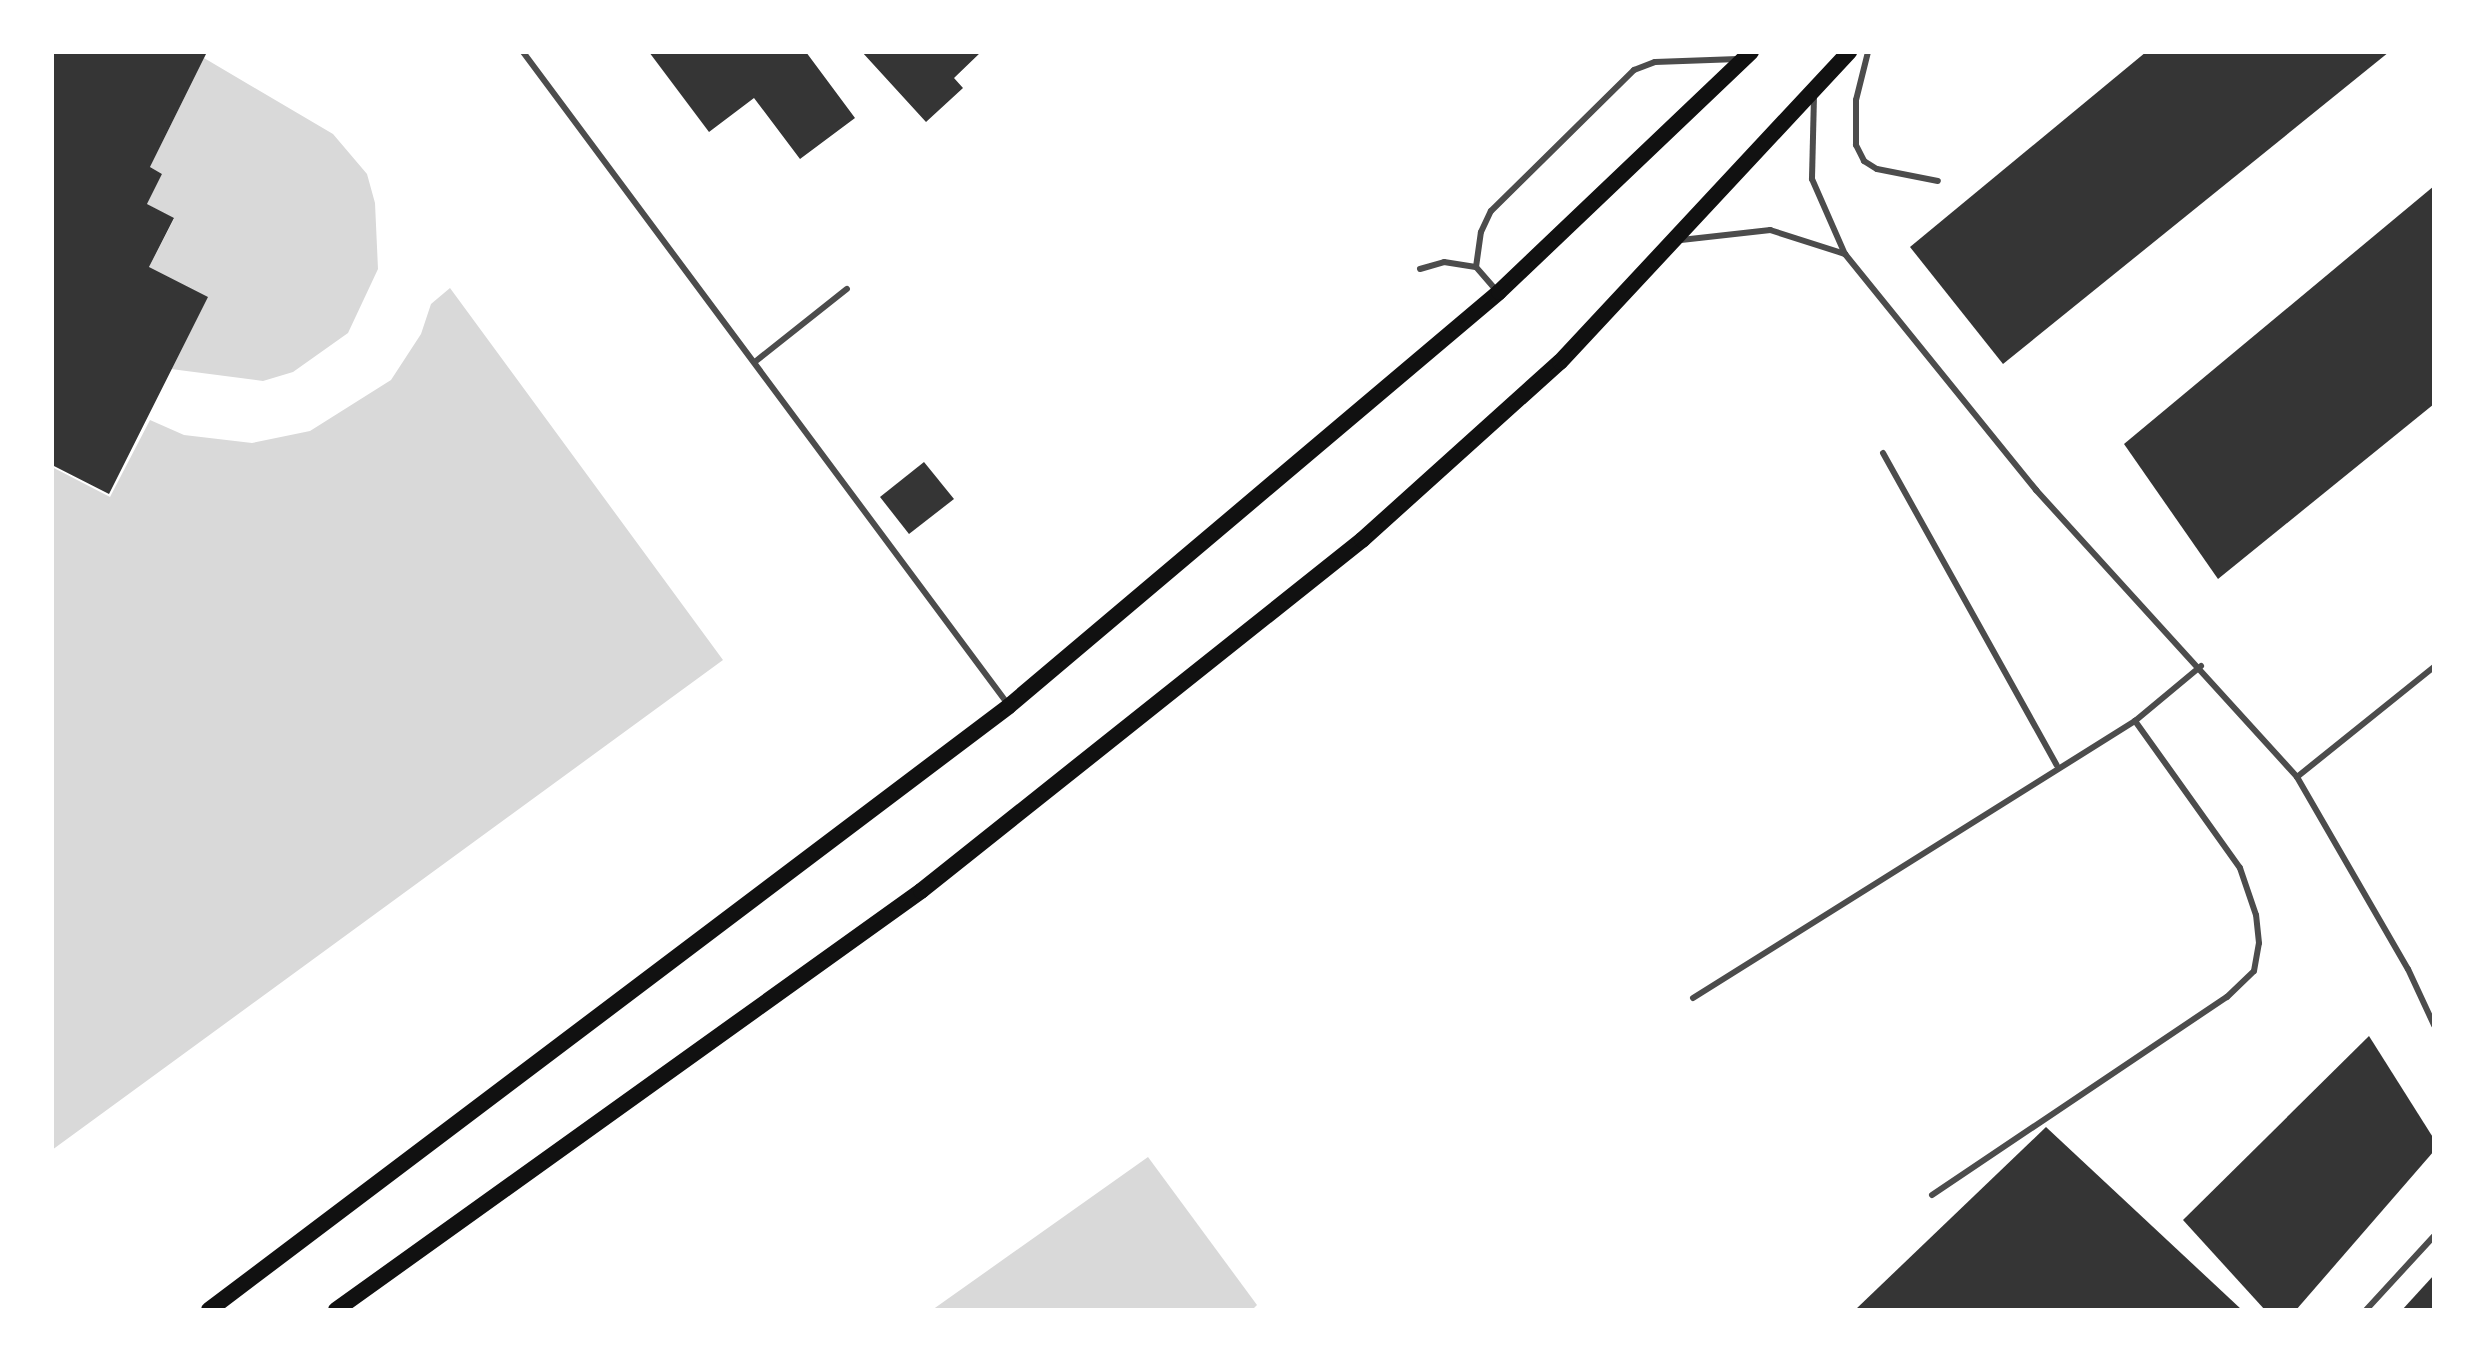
<!DOCTYPE html>
<style>
body{margin:0}
#map{position:relative;width:2486px;height:1362px;overflow:hidden;background:#fff;font-family:Mulish,sans-serif}
div>[style]{position:absolute}
[style*='--x']{left:calc(var(--x)*1px);top:calc(var(--y)*1px);width:calc(var(--w)*1px);rotate:calc(var(--a)*1deg)}
.water>*{inset:0;background:#d9d9d9}
.building>*{inset:0;background:#353535}
.service>*{height:6px;margin:-3px;padding:0 3px;transform-origin:3px;border-radius:3px;background:#4c4c4c}
.secondary>*{height:16px;margin:-8px;padding:0 8px;transform-origin:8px;border-radius:8px;background:#111}
span{translate:-50% -50%;white-space:nowrap;text-align:center;line-height:1.15;-webkit-text-stroke:6px #fff;paint-order:stroke}
.frame{position:absolute;inset:0;border:54px solid #fff;pointer-events:none}
</style>
<div id="map">
<div class="water">
<div style="clip-path:polygon(204px 58px,333px 134px,367px 174px,375px 203px,378px 269px,348px 333px,293px 372px,263px 381px,171px 369px,149px 267px,174px 219px,147px 204px,162px 174px,150px 167px)"></div>
<div style="clip-path:polygon(450px 288px,723px 660px,52px 1150px,52px 467px,110px 497px,150px 420px,184px 435px,252px 443px,310px 431px,391px 380px,421px 334px,431px 304px)"></div>
<div style="clip-path:polygon(1148px 1157px,1257px 1305px,1252px 1310px,932px 1310px)"></div>
</div>
<div class="building">
<div style="clip-path:polygon(52px 52px,207px 52px,150px 167px,162px 174px,147px 204px,174px 218px,149px 267px,208px 297px,109px 494px,52px 465px)"></div>
<div style="clip-path:polygon(649px 52px,806px 52px,855px 118px,800px 159px,754px 98px,709px 132px)"></div>
<div style="clip-path:polygon(862px 52px,981px 52px,954px 78px,963px 88px,926px 122px)"></div>
<div style="clip-path:polygon(2146px 52px,2389px 52px,2003px 364px,1910px 247px)"></div>
<div style="clip-path:polygon(2434px 186px,2434px 404px,2218px 579px,2124px 444px)"></div>
<div style="clip-path:polygon(924px 462px,954px 499px,909px 534px,880px 497px)"></div>
<div style="clip-path:polygon(2369px 1036px,2434px 1139px,2434px 1151px,2296px 1310px,2265px 1310px,2183px 1220px)"></div>
<div style="clip-path:polygon(2046px 1127px,2242px 1310px,1855px 1310px)"></div>
<div style="clip-path:polygon(2434px 1275px,2434px 1310px,2402px 1310px)"></div>
</div>
<div class="service">
<div style="--x:523;--y:52;--w:811;--a:53.37"></div>
<div style="--x:1868;--y:52;--w:49;--a:104"></div>
<div style="--x:1856;--y:100;--w:45;--a:90"></div>
<div style="--x:1856;--y:145;--w:18;--a:63"></div>
<div style="--x:1864;--y:161;--w:15;--a:32"></div>
<div style="--x:1877;--y:169;--w:62;--a:11.1"></div>
<div style="--x:1814;--y:96;--w:83;--a:91.4"></div>
<div style="--x:1812;--y:179;--w:82;--a:66.3"></div>
<div style="--x:1845;--y:254;--w:304;--a:51"></div>
<div style="--x:2036;--y:490;--w:388;--a:47.7"></div>
<div style="--x:2297;--y:777;--w:222;--a:60"></div>
<div style="--x:2408;--y:969;--w:62;--a:65.1"></div>
<div style="--x:1681;--y:240;--w:90;--a:-6.4"></div>
<div style="--x:1770;--y:230;--w:79;--a:17.7"></div>
<div style="--x:1420;--y:269;--w:25;--a:-16"></div>
<div style="--x:1444;--y:262;--w:32;--a:9"></div>
<div style="--x:1496;--y:290;--w:30;--a:-131"></div>
<div style="--x:1476;--y:267;--w:35;--a:-82"></div>
<div style="--x:1481;--y:232;--w:23;--a:-65"></div>
<div style="--x:1491;--y:211;--w:201;--a:-44.6"></div>
<div style="--x:1634;--y:70;--w:22;--a:-21"></div>
<div style="--x:1655;--y:62;--w:83;--a:-2.1"></div>
<div style="--x:756;--y:361;--w:116;--a:-38.4"></div>
<div style="--x:1883;--y:453;--w:357;--a:60.9"></div>
<div style="--x:2297;--y:777;--w:176;--a:-38.8"></div>
<div style="--x:1693;--y:998;--w:522;--a:-32.08"></div>
<div style="--x:2135;--y:721;--w:86;--a:-39.8"></div>
<div style="--x:1932;--y:1195;--w:355;--a:-33.9"></div>
<div style="--x:2227;--y:997;--w:37;--a:-44"></div>
<div style="--x:2254;--y:971;--w:28;--a:-80"></div>
<div style="--x:2259;--y:943;--w:28;--a:-96"></div>
<div style="--x:2256;--y:915;--w:50;--a:-108.8"></div>
<div style="--x:2240;--y:868;--w:181;--a:-125.5"></div>
<div style="--x:2366;--y:1310;--w:100;--a:-47.4"></div>
</div>
<div class="secondary">
<div style="--x:209;--y:1310;--w:1002;--a:-37.05"></div>
<div style="--x:1009;--y:706;--w:641;--a:-40.19"></div>
<div style="--x:1499;--y:292;--w:348;--a:-43.6"></div>
<div style="--x:336;--y:1310;--w:720;--a:-35.61"></div>
<div style="--x:921;--y:891;--w:564;--a:-38.52"></div>
<div style="--x:1362;--y:540;--w:266;--a:-42"></div>
<div style="--x:1560;--y:362;--w:424;--a:-47"></div>
</div>
<div class="frame"></div>
</div>
